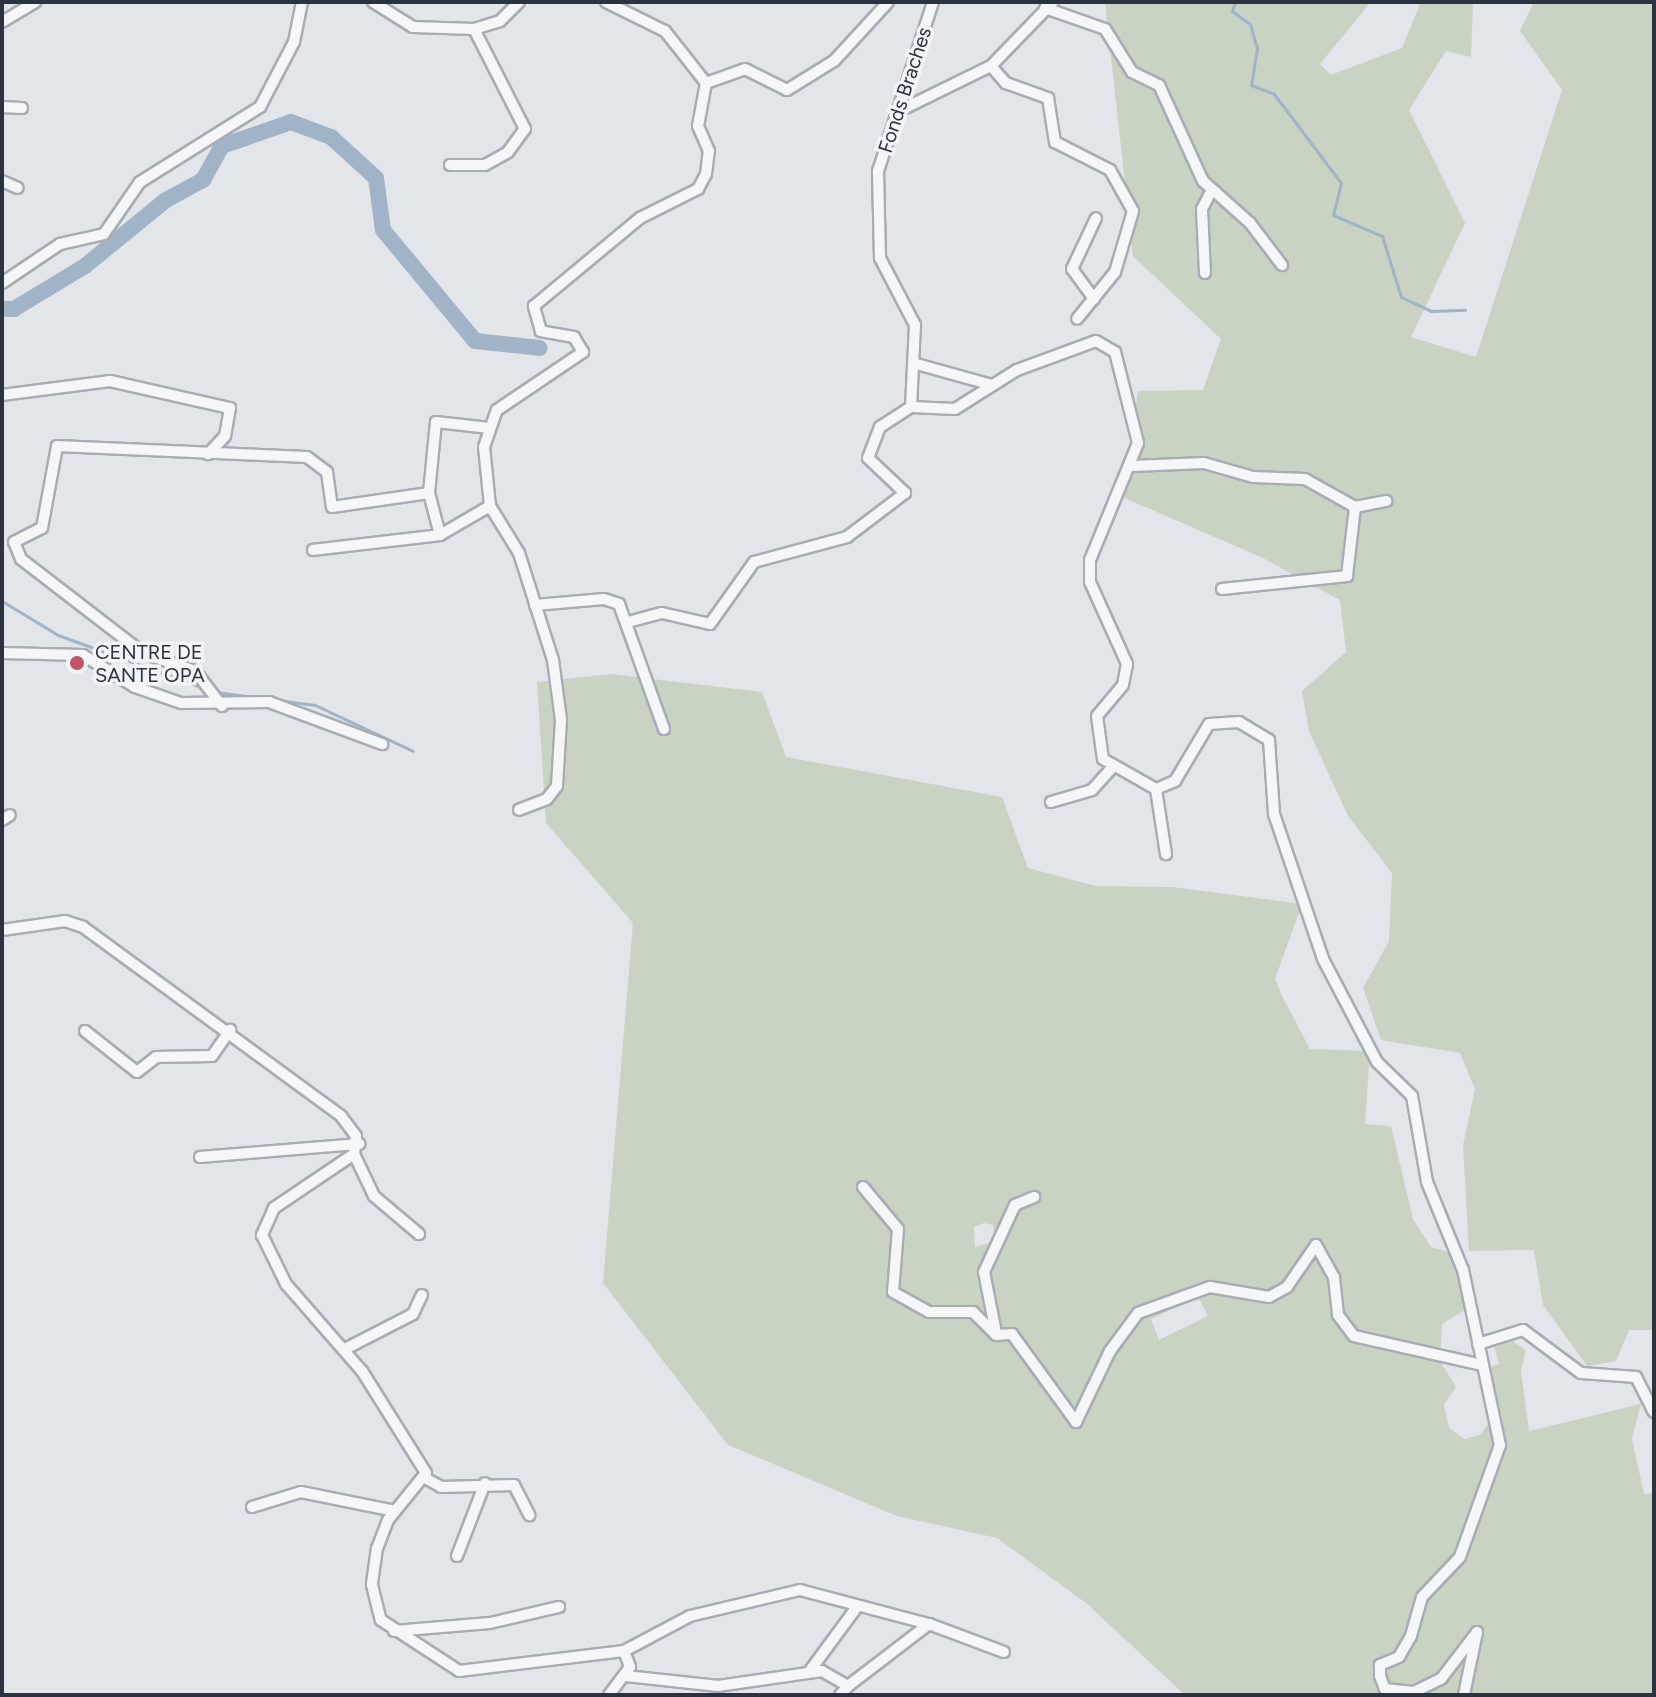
<!DOCTYPE html>
<style>
body{margin:0}
#map{position:relative;width:1656px;height:1697px;overflow:hidden;background:#e2e5e9;font-family:Figtree,sans-serif}
div>[style]{position:absolute}
[style*='--x']{left:calc(var(--x)*1px);top:calc(var(--y)*1px);width:calc(var(--w)*1px);rotate:calc(var(--a)*1deg)}
.green>*{inset:0;background:#c8d3c4}
.stream>*{height:3px;margin:-1.5px;padding:0 1.5px;transform-origin:1.5px;border-radius:1.5px;background:#a1b3c6}
.river>*{height:16px;margin:-8px;padding:0 8px;transform-origin:8px;border-radius:8px;background:#a1b3c6}
.roads{filter:drop-shadow(2px 0 #a8acb3) drop-shadow(-2px 0 #a8acb3) drop-shadow(0 2px #a8acb3) drop-shadow(0 -2px #a8acb3)}
.minor>*{height:10px;margin:-5px;padding:0 5px;transform-origin:5px;border-radius:5px;background:#f5f6f8}
.dots>*{width:22px;height:22px;translate:-50% -50%;box-sizing:border-box;border:4px solid #f2f4f7;border-radius:50%}
span{translate:-50% -50%;white-space:nowrap;text-align:center;line-height:1.15;-webkit-text-stroke:7px #f2f4f7;paint-order:stroke}
.street-label{font-size:20px;color:#2c3340}
.poi-label{font-size:20px;color:#2c3340}
.left{translate:0 -50%;text-align:left}
.frame{position:absolute;inset:0;border:4px solid #2c3340;pointer-events:none}
</style>
<div id="map">
<div class="green">
<div style="clip-path:polygon(1105px 2px,1371px 2px,1320px 64px,1331px 75px,1402px 48px,1421px 2px,1473px 2px,1471px 57px,1446px 51px,1409px 110px,1465px 223px,1411px 337px,1476px 357px,1562px 90px,1520px 31px,1534px 2px,1654px 2px,1654px 1330px,1629px 1330px,1616px 1361px,1587px 1366px,1543px 1305px,1534px 1250px,1469px 1251px,1463px 1145px,1475px 1089px,1460px 1053px,1381px 1040px,1363px 988px,1389px 941px,1392px 873px,1348px 816px,1309px 731px,1302px 691px,1346px 652px,1340px 600px,1261px 557px,1122px 497px,1138px 391px,1203px 390px,1221px 339px,1133px 256px)"></div>
<div style="clip-path:polygon(evenodd,611px 674px,762px 692px,786px 757px,1002px 797px,1028px 868px,1096px 886px,1172px 887px,1302px 904px,1275px 979px,1282px 996px,1310px 1049px,1370px 1051px,1365px 1124px,1391px 1126px,1413px 1219px,1431px 1247px,1453px 1253px,1465px 1310px,1442px 1324px,1440px 1361px,1456px 1387px,1444px 1404px,1449px 1428px,1465px 1439px,1480px 1435px,1493px 1417px,1503px 1421px,1487px 1368px,1499px 1364px,1493px 1342px,1509px 1339px,1526px 1350px,1521px 1371px,1529px 1431px,1641px 1404px,1632px 1439px,1644px 1494px,1654px 1493px,1654px 1695px,1185px 1695px,1086px 1603px,997px 1538px,897px 1516px,728px 1445px,603px 1283px,633px 923px,546px 823px,537px 682px,611px 674px,984px 1223px,993px 1225px,996px 1241px,975px 1247px,974px 1227px,984px 1223px,611px 674px,1198px 1297px,1208px 1316px,1159px 1340px,1151px 1319px,1198px 1297px)"></div>
</div>
<div class="stream">
<div style="--x:1235;--y:2;--w:9;--a:108"></div>
<div style="--x:1232;--y:11;--w:22;--a:36"></div>
<div style="--x:1250;--y:24;--w:25;--a:74"></div>
<div style="--x:1257;--y:48;--w:37;--a:99"></div>
<div style="--x:1251;--y:85;--w:25;--a:21"></div>
<div style="--x:1274;--y:94;--w:111;--a:53"></div>
<div style="--x:1341;--y:183;--w:33;--a:104"></div>
<div style="--x:1333;--y:215;--w:53;--a:23.2"></div>
<div style="--x:1382;--y:236;--w:64;--a:72.7"></div>
<div style="--x:1401;--y:297;--w:33;--a:25"></div>
<div style="--x:1431;--y:311;--w:34;--a:-2"></div>
<div style="--x:2;--y:601;--w:66;--a:31.3"></div>
<div style="--x:58;--y:635;--w:158;--a:20"></div>
<div style="--x:216;--y:692;--w:100;--a:7.5"></div>
<div style="--x:315;--y:705;--w:108;--a:25.1"></div>
</div>
<div class="river">
<div style="--x:2;--y:309;--w:12;--a:0"></div>
<div style="--x:14;--y:309;--w:83;--a:-31.2"></div>
<div style="--x:85;--y:266;--w:104;--a:-39.2"></div>
<div style="--x:166;--y:200;--w:42;--a:-28.4"></div>
<div style="--x:203;--y:180;--w:39;--a:-61"></div>
<div style="--x:222;--y:146;--w:73;--a:-19.2"></div>
<div style="--x:291;--y:122;--w:43;--a:20.6"></div>
<div style="--x:331;--y:137;--w:61;--a:42.3"></div>
<div style="--x:376;--y:178;--w:52;--a:82.3"></div>
<div style="--x:383;--y:230;--w:144;--a:50.3"></div>
<div style="--x:475;--y:341;--w:65;--a:6.1"></div>
</div>
<div class="roads">
<div class="minor">
<div style="--x:373;--y:2;--w:47;--a:32"></div>
<div style="--x:413;--y:27;--w:61;--a:1.9"></div>
<div style="--x:474;--y:29;--w:27;--a:-17"></div>
<div style="--x:500;--y:21;--w:27;--a:-45"></div>
<div style="--x:606;--y:2;--w:66;--a:26.2"></div>
<div style="--x:665;--y:31;--w:66;--a:51.7"></div>
<div style="--x:706;--y:83;--w:41;--a:-19.7"></div>
<div style="--x:745;--y:69;--w:47;--a:26.6"></div>
<div style="--x:787;--y:90;--w:55;--a:-31.7"></div>
<div style="--x:834;--y:61;--w:80;--a:-47.5"></div>
<div style="--x:933;--y:2;--w:178;--a:108"></div>
<div style="--x:878;--y:171;--w:87;--a:88.7"></div>
<div style="--x:880;--y:258;--w:76;--a:62.4"></div>
<div style="--x:915;--y:325;--w:82;--a:92.8"></div>
<div style="--x:911;--y:407;--w:44;--a:2.6"></div>
<div style="--x:955;--y:409;--w:73;--a:-32.2"></div>
<div style="--x:1017;--y:370;--w:84;--a:-20.2"></div>
<div style="--x:1096;--y:341;--w:22;--a:30"></div>
<div style="--x:1115;--y:352;--w:94;--a:75.8"></div>
<div style="--x:1138;--y:443;--w:126;--a:112.3"></div>
<div style="--x:1090;--y:560;--w:22;--a:90"></div>
<div style="--x:1090;--y:582;--w:90;--a:65.7"></div>
<div style="--x:1127;--y:664;--w:21;--a:101"></div>
<div style="--x:1123;--y:685;--w:40;--a:130"></div>
<div style="--x:1097;--y:716;--w:43;--a:82.1"></div>
<div style="--x:1103;--y:759;--w:61;--a:29.5"></div>
<div style="--x:1156;--y:789;--w:21;--a:-23"></div>
<div style="--x:1175;--y:781;--w:66;--a:-59.2"></div>
<div style="--x:1209;--y:724;--w:30;--a:-4"></div>
<div style="--x:1239;--y:722;--w:35;--a:31"></div>
<div style="--x:1269;--y:740;--w:74;--a:86.1"></div>
<div style="--x:1274;--y:814;--w:153;--a:71.3"></div>
<div style="--x:1323;--y:959;--w:116;--a:62.3"></div>
<div style="--x:1377;--y:1062;--w:49;--a:44.2"></div>
<div style="--x:1412;--y:1096;--w:87;--a:80.1"></div>
<div style="--x:1427;--y:1182;--w:95;--a:67.8"></div>
<div style="--x:1463;--y:1270;--w:179;--a:78.1"></div>
<div style="--x:1500;--y:1445;--w:119;--a:109.7"></div>
<div style="--x:1460;--y:1557;--w:55;--a:133.5"></div>
<div style="--x:1422;--y:1597;--w:41;--a:105.8"></div>
<div style="--x:1411;--y:1636;--w:24;--a:120"></div>
<div style="--x:1399;--y:1657;--w:21;--a:157"></div>
<div style="--x:1380;--y:1665;--w:11;--a:90"></div>
<div style="--x:1380;--y:1676;--w:14;--a:69"></div>
<div style="--x:1385;--y:1689;--w:29;--a:6"></div>
<div style="--x:1414;--y:1692;--w:30;--a:-26"></div>
<div style="--x:1441;--y:1679;--w:59;--a:-52.5"></div>
<div style="--x:1477;--y:1632;--w:64;--a:101.7"></div>
<div style="--x:1045;--y:8;--w:64;--a:19.3"></div>
<div style="--x:1105;--y:29;--w:51;--a:57.9"></div>
<div style="--x:1132;--y:72;--w:30;--a:26"></div>
<div style="--x:1159;--y:85;--w:106;--a:65.4"></div>
<div style="--x:1203;--y:181;--w:63;--a:41.8"></div>
<div style="--x:1250;--y:223;--w:53;--a:52.7"></div>
<div style="--x:2;--y:22;--w:39;--a:-31"></div>
<div style="--x:991;--y:66;--w:23;--a:49"></div>
<div style="--x:1006;--y:83;--w:45;--a:19.7"></div>
<div style="--x:1048;--y:98;--w:45;--a:81"></div>
<div style="--x:1055;--y:142;--w:62;--a:27"></div>
<div style="--x:1110;--y:170;--w:47;--a:60.7"></div>
<div style="--x:1133;--y:211;--w:64;--a:106.4"></div>
<div style="--x:1115;--y:272;--w:60;--a:129"></div>
<div style="--x:2;--y:107;--w:20;--a:3"></div>
<div style="--x:897;--y:112;--w:105;--a:-26.1"></div>
<div style="--x:991;--y:66;--w:89;--a:-45.9"></div>
<div style="--x:450;--y:165;--w:35;--a:0"></div>
<div style="--x:485;--y:165;--w:26;--a:-29"></div>
<div style="--x:508;--y:152;--w:29;--a:-54"></div>
<div style="--x:525;--y:129;--w:112;--a:-117"></div>
<div style="--x:2;--y:181;--w:17;--a:24"></div>
<div style="--x:1205;--y:273;--w:64;--a:-92.7"></div>
<div style="--x:1202;--y:209;--w:20;--a:-63"></div>
<div style="--x:2;--y:283;--w:70;--a:-33.9"></div>
<div style="--x:60;--y:244;--w:45;--a:-12.8"></div>
<div style="--x:104;--y:234;--w:63;--a:-55.3"></div>
<div style="--x:140;--y:182;--w:142;--a:-32"></div>
<div style="--x:260;--y:107;--w:73;--a:-62.4"></div>
<div style="--x:294;--y:42;--w:41;--a:-78.7"></div>
<div style="--x:1094;--y:299;--w:37;--a:-126"></div>
<div style="--x:1072;--y:269;--w:56;--a:-64.8"></div>
<div style="--x:913;--y:363;--w:82;--a:15.6"></div>
<div style="--x:2;--y:395;--w:109;--a:-7.4"></div>
<div style="--x:110;--y:381;--w:123;--a:12.7"></div>
<div style="--x:230;--y:408;--w:28;--a:100"></div>
<div style="--x:225;--y:436;--w:25;--a:133"></div>
<div style="--x:1132;--y:466;--w:72;--a:-2.4"></div>
<div style="--x:1204;--y:463;--w:51;--a:15.9"></div>
<div style="--x:1253;--y:477;--w:52;--a:2.2"></div>
<div style="--x:1305;--y:479;--w:57;--a:29.2"></div>
<div style="--x:1355;--y:507;--w:32;--a:-11"></div>
<div style="--x:429;--y:493;--w:71;--a:-84.4"></div>
<div style="--x:436;--y:422;--w:54;--a:6.3"></div>
<div style="--x:490;--y:506;--w:55;--a:58.3"></div>
<div style="--x:519;--y:553;--w:112;--a:72.4"></div>
<div style="--x:553;--y:660;--w:61;--a:82.4"></div>
<div style="--x:561;--y:720;--w:66;--a:93.5"></div>
<div style="--x:557;--y:786;--w:16;--a:128"></div>
<div style="--x:547;--y:799;--w:30;--a:159"></div>
<div style="--x:313;--y:550;--w:128;--a:-6.7"></div>
<div style="--x:1222;--y:589;--w:126;--a:-5.9"></div>
<div style="--x:1347;--y:576;--w:69;--a:-83.4"></div>
<div style="--x:535;--y:605;--w:69;--a:-5"></div>
<div style="--x:604;--y:599;--w:16;--a:18"></div>
<div style="--x:619;--y:604;--w:133;--a:70.2"></div>
<div style="--x:628;--y:622;--w:35;--a:-15"></div>
<div style="--x:662;--y:613;--w:49;--a:12.9"></div>
<div style="--x:710;--y:624;--w:76;--a:-54.6"></div>
<div style="--x:754;--y:562;--w:96;--a:-15"></div>
<div style="--x:847;--y:537;--w:73;--a:-37.2"></div>
<div style="--x:905;--y:493;--w:51;--a:-136.6"></div>
<div style="--x:868;--y:458;--w:33;--a:-69"></div>
<div style="--x:880;--y:427;--w:37;--a:-33"></div>
<div style="--x:2;--y:653;--w:81;--a:1.4"></div>
<div style="--x:83;--y:655;--w:61;--a:31.6"></div>
<div style="--x:135;--y:687;--w:49;--a:19.2"></div>
<div style="--x:181;--y:703;--w:88;--a:-0.7"></div>
<div style="--x:269;--y:702;--w:121;--a:20.4"></div>
<div style="--x:222;--y:706;--w:44;--a:-127.6"></div>
<div style="--x:195;--y:671;--w:55;--a:-160.9"></div>
<div style="--x:143;--y:653;--w:154;--a:-142.4"></div>
<div style="--x:21;--y:559;--w:18;--a:-112"></div>
<div style="--x:14;--y:542;--w:31;--a:-27"></div>
<div style="--x:42;--y:528;--w:83;--a:-79.6"></div>
<div style="--x:57;--y:446;--w:250;--a:2.5"></div>
<div style="--x:307;--y:457;--w:25;--a:37"></div>
<div style="--x:327;--y:472;--w:35;--a:82"></div>
<div style="--x:332;--y:507;--w:98;--a:-8.2"></div>
<div style="--x:429;--y:493;--w:43;--a:75.3"></div>
<div style="--x:440;--y:535;--w:58;--a:-30.1"></div>
<div style="--x:490;--y:506;--w:59;--a:-95.8"></div>
<div style="--x:484;--y:447;--w:39;--a:-71"></div>
<div style="--x:497;--y:410;--w:104;--a:-34"></div>
<div style="--x:583;--y:352;--w:17;--a:-121"></div>
<div style="--x:574;--y:337;--w:34;--a:-170"></div>
<div style="--x:541;--y:331;--w:26;--a:-106"></div>
<div style="--x:534;--y:306;--w:138;--a:-39.7"></div>
<div style="--x:640;--y:218;--w:65;--a:-26.6"></div>
<div style="--x:698;--y:189;--w:17;--a:-62"></div>
<div style="--x:706;--y:174;--w:23;--a:-83"></div>
<div style="--x:709;--y:151;--w:27;--a:-114"></div>
<div style="--x:698;--y:126;--w:44;--a:-79.5"></div>
<div style="--x:1156;--y:789;--w:66;--a:81.3"></div>
<div style="--x:1051;--y:802;--w:43;--a:-16.3"></div>
<div style="--x:1092;--y:790;--w:28;--a:-48"></div>
<div style="--x:2;--y:820;--w:9;--a:-32"></div>
<div style="--x:2;--y:930;--w:64;--a:-8.1"></div>
<div style="--x:65;--y:921;--w:19;--a:18"></div>
<div style="--x:83;--y:927;--w:320;--a:36.2"></div>
<div style="--x:341;--y:1116;--w:25;--a:53"></div>
<div style="--x:356;--y:1136;--w:18;--a:96"></div>
<div style="--x:354;--y:1154;--w:97;--a:146"></div>
<div style="--x:274;--y:1208;--w:30;--a:114"></div>
<div style="--x:262;--y:1235;--w:55;--a:63.9"></div>
<div style="--x:286;--y:1284;--w:116;--a:48.9"></div>
<div style="--x:362;--y:1371;--w:120;--a:57.9"></div>
<div style="--x:426;--y:1473;--w:60;--a:129"></div>
<div style="--x:388;--y:1520;--w:30;--a:111"></div>
<div style="--x:377;--y:1548;--w:37;--a:98"></div>
<div style="--x:372;--y:1585;--w:36;--a:76"></div>
<div style="--x:381;--y:1620;--w:93;--a:33.2"></div>
<div style="--x:459;--y:1671;--w:166;--a:-6.9"></div>
<div style="--x:624;--y:1651;--w:17;--a:69"></div>
<div style="--x:630;--y:1667;--w:35;--a:127"></div>
<div style="--x:85;--y:1031;--w:66;--a:38.3"></div>
<div style="--x:137;--y:1072;--w:24;--a:-38"></div>
<div style="--x:156;--y:1057;--w:56;--a:-1"></div>
<div style="--x:212;--y:1056;--w:32;--a:-55"></div>
<div style="--x:354;--y:1154;--w:47;--a:64.5"></div>
<div style="--x:374;--y:1196;--w:59;--a:40.2"></div>
<div style="--x:200;--y:1157;--w:160;--a:-4.7"></div>
<div style="--x:863;--y:1187;--w:55;--a:50.2"></div>
<div style="--x:898;--y:1229;--w:63;--a:94.5"></div>
<div style="--x:893;--y:1292;--w:41;--a:29.1"></div>
<div style="--x:929;--y:1312;--w:44;--a:0"></div>
<div style="--x:973;--y:1312;--w:33;--a:45"></div>
<div style="--x:996;--y:1335;--w:16;--a:-4"></div>
<div style="--x:1012;--y:1334;--w:109;--a:54"></div>
<div style="--x:1076;--y:1422;--w:79;--a:-64.4"></div>
<div style="--x:1110;--y:1351;--w:47;--a:-53.6"></div>
<div style="--x:1138;--y:1313;--w:77;--a:-19.9"></div>
<div style="--x:1210;--y:1287;--w:60;--a:9.6"></div>
<div style="--x:1269;--y:1297;--w:21;--a:-29"></div>
<div style="--x:1287;--y:1287;--w:51;--a:-55.4"></div>
<div style="--x:1316;--y:1245;--w:37;--a:61"></div>
<div style="--x:1334;--y:1277;--w:38;--a:84"></div>
<div style="--x:1338;--y:1315;--w:26;--a:53"></div>
<div style="--x:1354;--y:1336;--w:132;--a:12.7"></div>
<div style="--x:996;--y:1333;--w:62;--a:-101.1"></div>
<div style="--x:984;--y:1272;--w:74;--a:-65.2"></div>
<div style="--x:1015;--y:1205;--w:21;--a:-23"></div>
<div style="--x:1478;--y:1344;--w:47;--a:-17.3"></div>
<div style="--x:1523;--y:1330;--w:72;--a:36.6"></div>
<div style="--x:1581;--y:1373;--w:55;--a:4.2"></div>
<div style="--x:1636;--y:1377;--w:39;--a:63"></div>
<div style="--x:345;--y:1349;--w:76;--a:-27.2"></div>
<div style="--x:413;--y:1314;--w:21;--a:-65"></div>
<div style="--x:425;--y:1478;--w:18;--a:29"></div>
<div style="--x:441;--y:1487;--w:73;--a:-1.6"></div>
<div style="--x:514;--y:1485;--w:34;--a:63"></div>
<div style="--x:252;--y:1507;--w:51;--a:-17"></div>
<div style="--x:301;--y:1492;--w:96;--a:11.4"></div>
<div style="--x:457;--y:1556;--w:78;--a:-69"></div>
<div style="--x:394;--y:1631;--w:96;--a:-4.8"></div>
<div style="--x:490;--y:1623;--w:71;--a:-13.1"></div>
<div style="--x:624;--y:1651;--w:75;--a:-27.9"></div>
<div style="--x:690;--y:1616;--w:113;--a:-13.3"></div>
<div style="--x:800;--y:1590;--w:133;--a:14.8"></div>
<div style="--x:809;--y:1672;--w:81;--a:-53.6"></div>
<div style="--x:626;--y:1676;--w:93;--a:6.2"></div>
<div style="--x:718;--y:1686;--w:105;--a:-8.2"></div>
<div style="--x:822;--y:1671;--w:30;--a:30"></div>
<div style="--x:848;--y:1686;--w:102;--a:-37.4"></div>
<div style="--x:929;--y:1624;--w:80;--a:20.5"></div>
<div style="--x:840;--y:1695;--w:12;--a:-48"></div>
</div>
</div>
<div class="dots">
<div style="left:77px;top:663px;background:#c35366"></div>
</div>
<div class="street-label">
<span style="left:905px;top:90px;rotate:-72deg">Fonds Braches</span>
</div>
<div class="poi-label">
<span class="left" style="left:95px;top:664px">CENTRE DE<br>SANTE OPA</span>
</div>
<div class="frame"></div>
</div>
